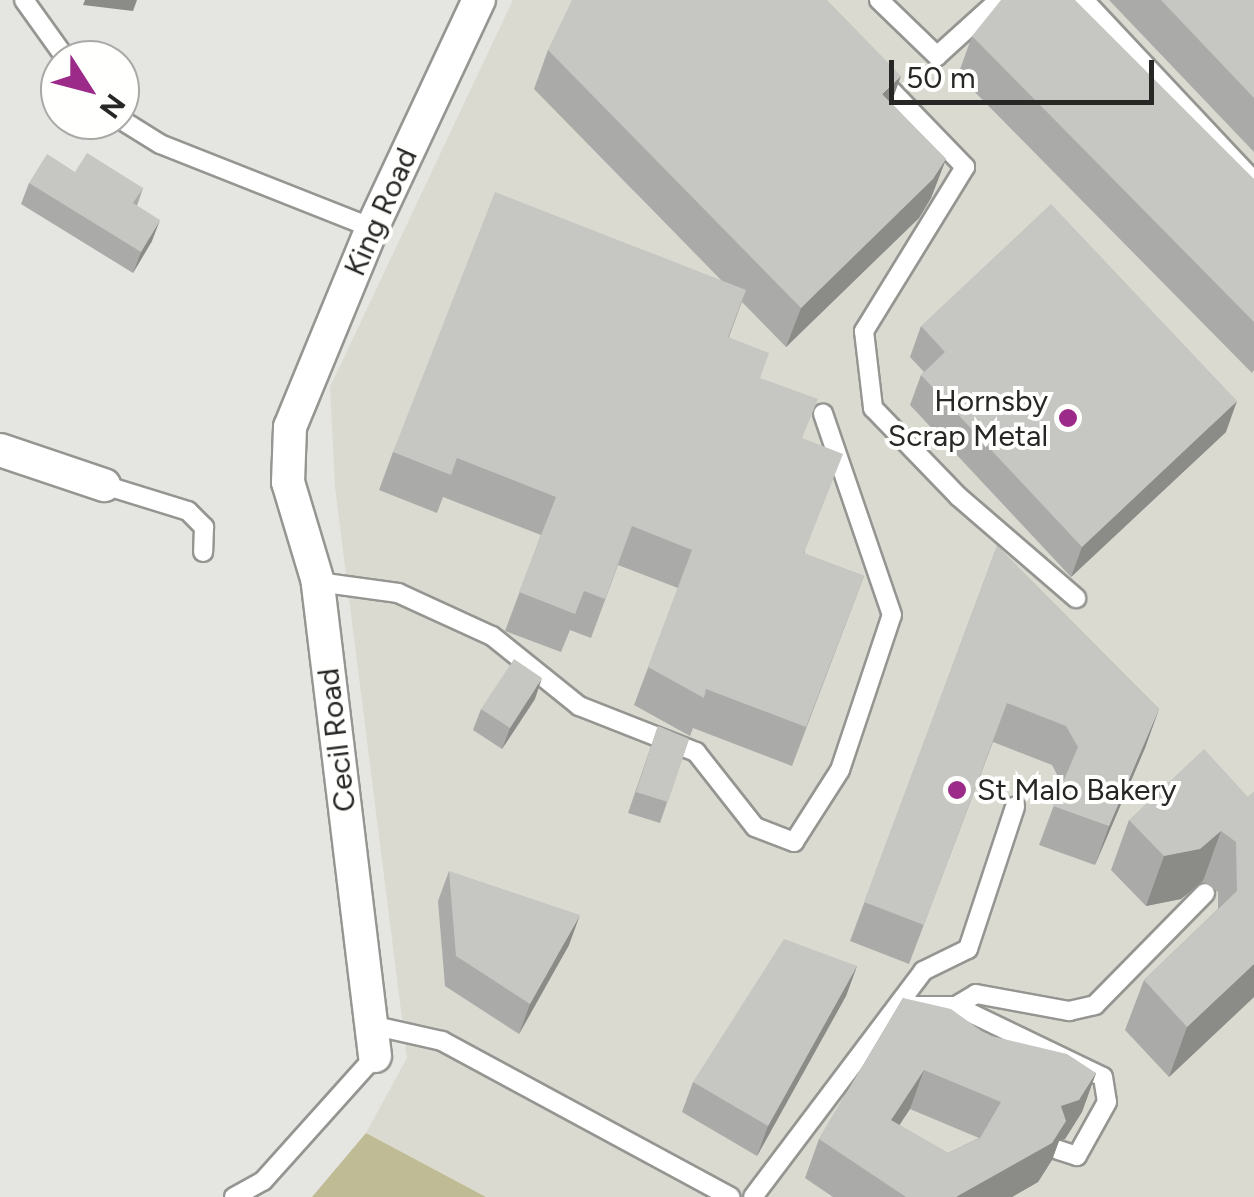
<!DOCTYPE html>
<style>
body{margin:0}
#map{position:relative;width:1254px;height:1197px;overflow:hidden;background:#e5e5e1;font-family:Figtree,sans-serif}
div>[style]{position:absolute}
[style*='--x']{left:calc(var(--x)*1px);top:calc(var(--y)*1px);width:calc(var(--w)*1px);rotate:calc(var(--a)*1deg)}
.built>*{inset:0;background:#dadad0}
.green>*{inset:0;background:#bfbb94}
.roads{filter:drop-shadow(2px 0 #959592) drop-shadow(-2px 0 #959592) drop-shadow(0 2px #959592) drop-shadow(0 -2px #959592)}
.service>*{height:18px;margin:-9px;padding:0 9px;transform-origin:9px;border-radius:9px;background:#fff}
.minor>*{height:32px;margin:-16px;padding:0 16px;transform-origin:16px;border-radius:16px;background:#fff}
.wall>*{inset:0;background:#aaaaa8}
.shaded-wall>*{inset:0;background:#8b8b88}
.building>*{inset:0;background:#c6c6c3}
.dots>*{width:28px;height:28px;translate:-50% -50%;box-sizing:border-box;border:5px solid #fffffe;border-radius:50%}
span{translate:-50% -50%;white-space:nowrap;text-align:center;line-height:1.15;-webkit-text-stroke:8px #fffffe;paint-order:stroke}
.street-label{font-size:30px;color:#272726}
.poi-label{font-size:30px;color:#272726}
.right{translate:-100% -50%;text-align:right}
.left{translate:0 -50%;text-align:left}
.north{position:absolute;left:40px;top:40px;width:100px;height:100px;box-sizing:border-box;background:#fffffe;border:2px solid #a9a9a8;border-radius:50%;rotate:126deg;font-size:28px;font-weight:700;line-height:40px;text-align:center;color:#272726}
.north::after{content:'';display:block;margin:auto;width:35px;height:45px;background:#9b2a88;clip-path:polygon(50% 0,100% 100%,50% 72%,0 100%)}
.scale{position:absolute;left:889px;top:60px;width:265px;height:45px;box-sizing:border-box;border:5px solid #272726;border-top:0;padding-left:12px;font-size:30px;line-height:35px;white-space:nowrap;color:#272726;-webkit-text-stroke:8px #fffffe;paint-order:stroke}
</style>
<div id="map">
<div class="built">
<div style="clip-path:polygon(513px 0,1254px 0,1254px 1197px,486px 1197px,366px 1133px,407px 1058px,335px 487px,330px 387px)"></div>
</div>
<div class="green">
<div style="clip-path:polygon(366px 1133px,486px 1197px,312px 1197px)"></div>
</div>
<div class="roads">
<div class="service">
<div style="--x:24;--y:0;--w:74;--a:54.4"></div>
<div style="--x:879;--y:0;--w:81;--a:44"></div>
<div style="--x:937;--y:56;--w:84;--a:-42.1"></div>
<div style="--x:1084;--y:0;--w:248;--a:46.8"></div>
<div style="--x:881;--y:80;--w:121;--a:46"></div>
<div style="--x:965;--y:167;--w:193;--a:121.6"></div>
<div style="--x:864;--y:331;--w:78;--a:83.3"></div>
<div style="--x:873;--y:408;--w:124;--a:46"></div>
<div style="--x:959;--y:497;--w:155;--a:40.8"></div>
<div style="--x:120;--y:119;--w:47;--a:32"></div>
<div style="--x:160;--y:144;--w:228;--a:21.6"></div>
<div style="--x:104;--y:485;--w:88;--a:17.2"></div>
<div style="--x:188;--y:511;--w:23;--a:45"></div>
<div style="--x:204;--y:527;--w:25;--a:92"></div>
<div style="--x:318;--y:582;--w:81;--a:7.8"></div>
<div style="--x:398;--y:593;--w:103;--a:24.6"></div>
<div style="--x:492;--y:636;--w:112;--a:38.8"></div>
<div style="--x:579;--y:706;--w:126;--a:21.5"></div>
<div style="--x:696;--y:752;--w:95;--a:51.8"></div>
<div style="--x:755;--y:827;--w:42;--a:21"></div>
<div style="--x:794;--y:842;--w:85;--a:-57.4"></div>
<div style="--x:840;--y:770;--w:163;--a:-71.5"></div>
<div style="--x:892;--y:615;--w:213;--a:-108.9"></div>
<div style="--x:914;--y:1006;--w:42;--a:0"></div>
<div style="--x:956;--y:1006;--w:23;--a:-31"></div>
<div style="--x:976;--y:994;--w:95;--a:10.4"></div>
<div style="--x:1069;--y:1011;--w:27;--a:-13"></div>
<div style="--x:1095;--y:1005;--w:157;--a:-45.5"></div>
<div style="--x:956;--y:1006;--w:163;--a:25.8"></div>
<div style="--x:1103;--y:1077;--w:25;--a:81"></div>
<div style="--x:1107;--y:1102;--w:62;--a:119.1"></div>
<div style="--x:1077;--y:1156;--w:20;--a:-162"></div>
<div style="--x:371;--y:1025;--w:73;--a:12.7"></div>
<div style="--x:442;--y:1041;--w:328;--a:28.4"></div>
<div style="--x:234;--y:1197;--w:33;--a:-29"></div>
<div style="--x:263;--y:1181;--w:168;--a:-48.1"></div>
<div style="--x:753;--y:1197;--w:283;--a:-53"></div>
<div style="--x:923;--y:971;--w:50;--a:-26.1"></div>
<div style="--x:968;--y:949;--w:150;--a:-71.7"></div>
</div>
<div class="minor">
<div style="--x:0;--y:450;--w:110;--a:18.6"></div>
<div style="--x:375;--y:1056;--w:477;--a:-96.9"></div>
<div style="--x:318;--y:582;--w:104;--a:-106.7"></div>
<div style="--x:288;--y:482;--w:55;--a:-87.9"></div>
<div style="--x:290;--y:427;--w:215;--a:-67.6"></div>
<div style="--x:372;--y:228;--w:252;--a:-64.9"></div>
</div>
</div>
<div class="wall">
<div style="clip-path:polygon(1109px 0,1254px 0,1254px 152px)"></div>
<div style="clip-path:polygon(972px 36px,1254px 179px,1254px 370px,1252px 373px,958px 75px)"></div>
<div style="clip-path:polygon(548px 50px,891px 103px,946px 159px,931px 198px,919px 218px,786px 347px,742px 302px,729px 337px,760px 378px,803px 439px,805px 554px,864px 576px,792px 766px,693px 728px,690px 736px,634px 705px,678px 588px,618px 565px,591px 638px,570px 630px,561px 652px,505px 631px,541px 535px,443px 497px,437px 513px,379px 490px,393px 452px,722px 281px,534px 89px)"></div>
<div style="clip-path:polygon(75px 172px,143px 188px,137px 206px,152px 241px,133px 273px,21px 204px,29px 183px)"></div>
<div style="clip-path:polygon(921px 326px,1226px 432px,1071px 577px,910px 405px,921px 375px,924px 372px,910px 357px)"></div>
<div style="clip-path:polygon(997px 546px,1159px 709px,1145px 748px,1095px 865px,1039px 845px,1062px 784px,1052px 765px,993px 742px,909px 964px,850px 941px)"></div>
<div style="clip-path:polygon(535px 699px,502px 749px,473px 730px,481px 709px)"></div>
<div style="clip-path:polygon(658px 726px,689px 739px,660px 823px,628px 813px)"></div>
<div style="clip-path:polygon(1254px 792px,1254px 997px,1169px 1077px,1125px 1030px,1144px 980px,1218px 909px,1218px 892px,1203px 881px,1181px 899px,1146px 906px,1111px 870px,1129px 820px,1248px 797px)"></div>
<div style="clip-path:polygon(449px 871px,569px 945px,519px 1034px,445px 986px,438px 901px)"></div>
<div style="clip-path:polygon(857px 966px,846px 996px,757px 1156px,682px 1112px,693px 1082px)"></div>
<div style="clip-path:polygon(evenodd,903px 998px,987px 1035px,1096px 1073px,1082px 1112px,1065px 1139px,1059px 1141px,1052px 1160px,1038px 1182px,1012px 1197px,833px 1197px,805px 1178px,819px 1139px,903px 998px,910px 1109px,979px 1138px,948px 1153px,899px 1125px,910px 1109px)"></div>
</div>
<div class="shaded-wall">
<div style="clip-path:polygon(85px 0,137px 0,133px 11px,83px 5px)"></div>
<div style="clip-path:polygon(901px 76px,887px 115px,882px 94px)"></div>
<div style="clip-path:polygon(946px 159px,931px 198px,919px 218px,786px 347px,801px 308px)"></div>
<div style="clip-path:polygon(160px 220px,152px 241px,133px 273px,141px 252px)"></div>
<div style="clip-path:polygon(1237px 401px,1226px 432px,1071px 577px,1082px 547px)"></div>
<div style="clip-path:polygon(542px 678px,535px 699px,502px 749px,510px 728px)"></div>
<div style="clip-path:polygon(1159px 709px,1145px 748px,1095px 865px,1109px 826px)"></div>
<div style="clip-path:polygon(1221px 831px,1203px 881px,1181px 899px,1146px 906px,1164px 856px)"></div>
<div style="clip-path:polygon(580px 915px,569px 945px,519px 1034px,530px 1004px)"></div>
<div style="clip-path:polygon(1254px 964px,1254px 997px,1169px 1077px,1187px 1027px)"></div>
<div style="clip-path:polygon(857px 966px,846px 996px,757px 1156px,768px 1126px)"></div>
<div style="clip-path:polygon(924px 1070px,910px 1109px,877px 1159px,891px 1120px)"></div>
<div style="clip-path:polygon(1096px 1073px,1082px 1112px,1065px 1139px,1059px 1141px,1052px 1160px,1038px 1182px,1012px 1197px,956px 1197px)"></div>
</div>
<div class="building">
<div style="clip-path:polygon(572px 0,827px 0,901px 76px,882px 94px,946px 159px,933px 179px,801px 308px,548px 50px)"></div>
<div style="clip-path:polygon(1001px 0,1075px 0,1254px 179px,1254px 322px,972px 36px)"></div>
<div style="clip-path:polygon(1161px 0,1254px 0,1254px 98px)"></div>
<div style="clip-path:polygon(87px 153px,143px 188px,133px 203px,160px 220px,141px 252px,29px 183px,47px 154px,75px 172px)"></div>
<div style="clip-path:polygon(495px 192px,746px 290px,728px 337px,769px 353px,760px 378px,818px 399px,802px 438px,843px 454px,804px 553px,864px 576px,806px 727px,706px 689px,704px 698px,648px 667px,692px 550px,632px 526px,605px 599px,584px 591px,575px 614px,519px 592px,556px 497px,457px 458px,451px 475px,393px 452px)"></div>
<div style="clip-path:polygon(1051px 204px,1237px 401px,1082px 547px,921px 375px,945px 352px,921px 326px)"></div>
<div style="clip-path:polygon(997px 546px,1159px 709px,1109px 826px,1053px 806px,1078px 747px,1066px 726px,1007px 703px,924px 925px,864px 902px)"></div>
<div style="clip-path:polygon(514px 659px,542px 678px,510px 728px,481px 709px)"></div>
<div style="clip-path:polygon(658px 726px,689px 739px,668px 802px,636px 792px)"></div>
<div style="clip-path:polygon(1204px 749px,1248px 797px,1254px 792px,1254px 964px,1187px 1027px,1144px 980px,1237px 891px,1236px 842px,1221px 831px,1200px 849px,1164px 856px,1129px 820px)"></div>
<div style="clip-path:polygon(449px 871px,580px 915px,530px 1004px,456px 956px)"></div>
<div style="clip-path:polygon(784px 939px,857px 966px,768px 1126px,693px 1082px)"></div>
<div style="clip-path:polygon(evenodd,903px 998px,951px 1009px,987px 1035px,1067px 1054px,1096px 1073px,1079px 1100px,1061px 1106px,1066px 1121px,1052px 1143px,956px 1197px,906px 1197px,819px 1139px,903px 998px,924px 1070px,1001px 1102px,980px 1138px,948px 1153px,891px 1120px,924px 1070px)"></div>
</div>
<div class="dots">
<div style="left:1068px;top:418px;background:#9b2a88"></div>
<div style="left:957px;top:790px;background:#9b2a88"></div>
</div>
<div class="street-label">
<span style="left:381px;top:212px;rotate:-66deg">King Road</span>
<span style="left:337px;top:740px;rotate:-97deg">Cecil Road</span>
</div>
<div class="poi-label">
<span class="right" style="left:1048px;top:418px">Hornsby<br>Scrap Metal</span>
<span class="left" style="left:977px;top:790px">St Malo Bakery</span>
</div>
<div class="north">N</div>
<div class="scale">50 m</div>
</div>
